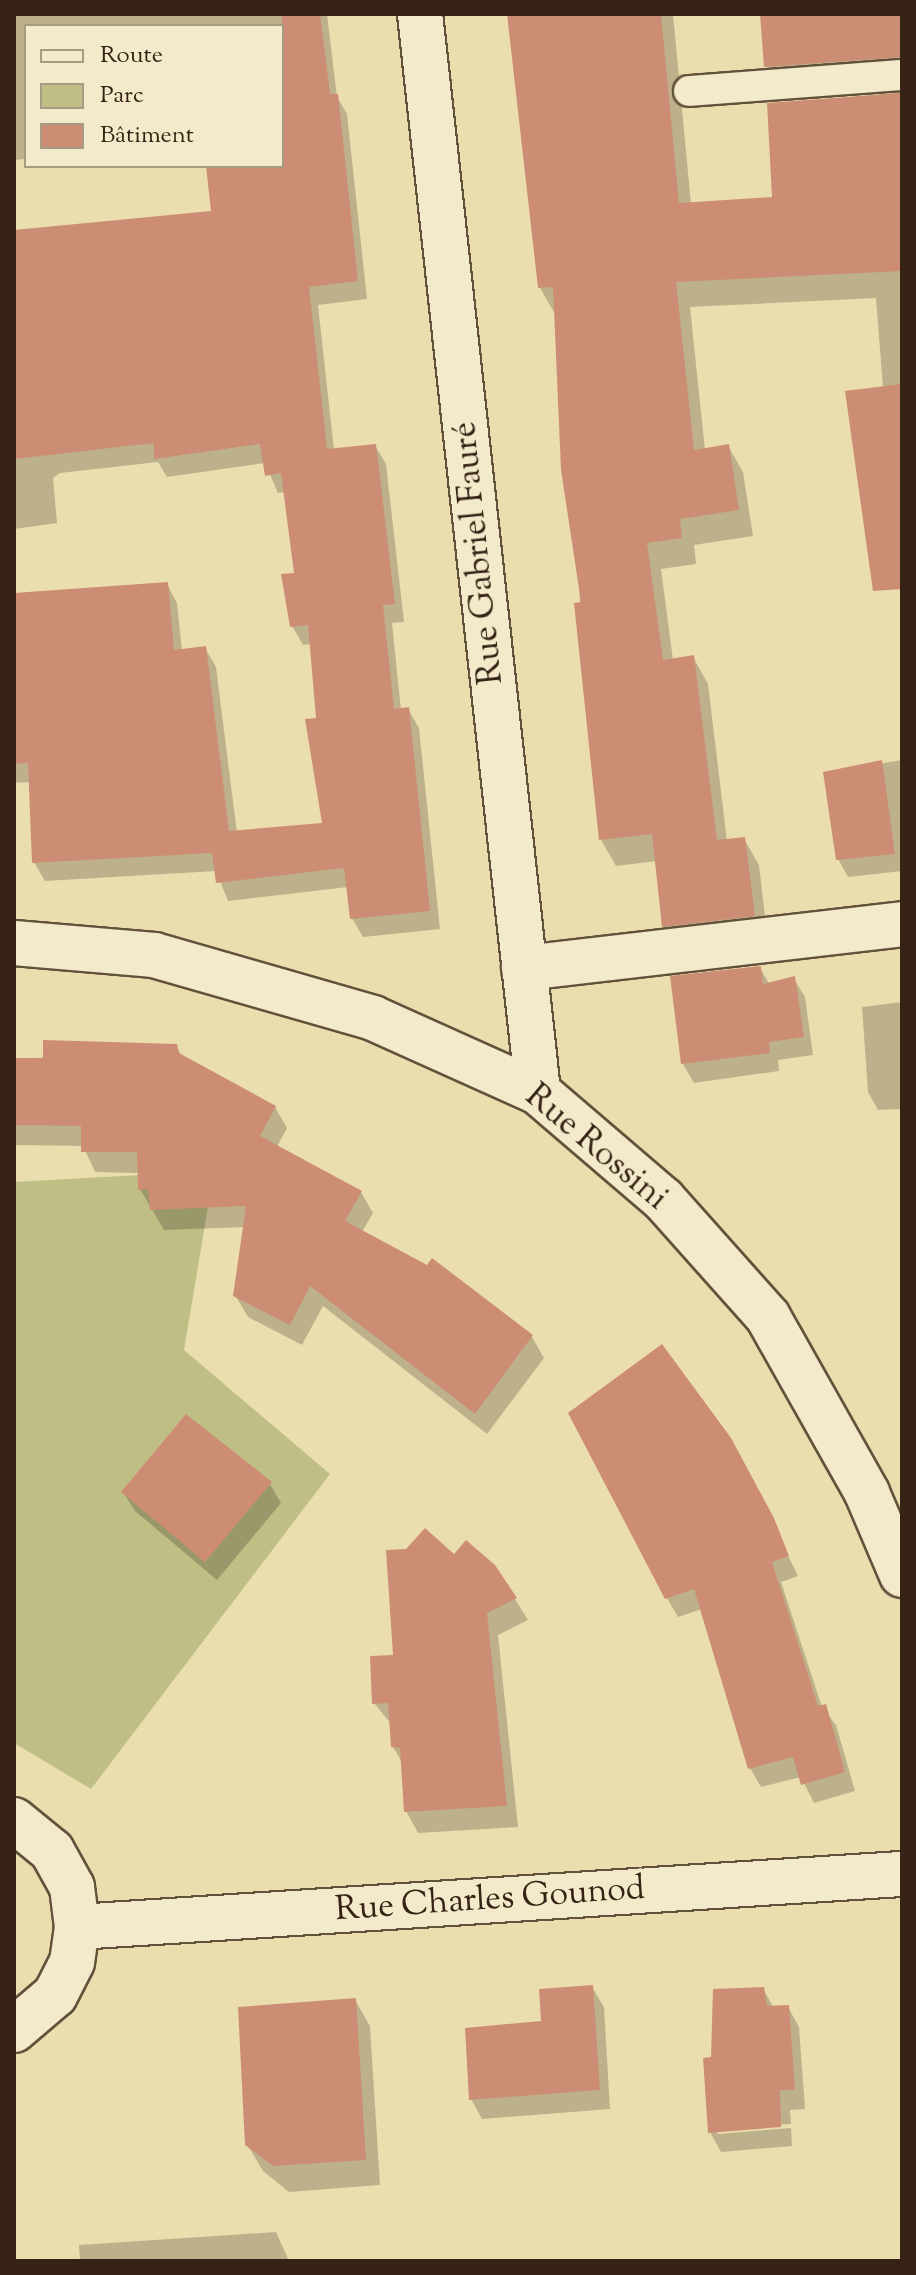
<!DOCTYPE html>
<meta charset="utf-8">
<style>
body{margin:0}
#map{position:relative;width:916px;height:2275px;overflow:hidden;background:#ebdeae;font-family:"Sorts Mill Goudy",serif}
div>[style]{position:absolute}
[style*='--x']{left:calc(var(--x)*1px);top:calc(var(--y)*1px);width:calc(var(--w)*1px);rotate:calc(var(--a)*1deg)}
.green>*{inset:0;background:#bfbf85}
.shadow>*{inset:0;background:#0003}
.building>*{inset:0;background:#cd8d75}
.roads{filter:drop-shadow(2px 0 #63523b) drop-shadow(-2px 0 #63523b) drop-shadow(0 2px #63523b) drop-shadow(0 -2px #63523b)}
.service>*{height:30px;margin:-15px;padding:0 15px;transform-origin:15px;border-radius:15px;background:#f2eaca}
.minor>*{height:44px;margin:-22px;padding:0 22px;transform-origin:22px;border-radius:22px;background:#f2eaca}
span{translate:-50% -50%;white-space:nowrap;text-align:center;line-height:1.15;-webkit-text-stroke:8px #f2eaca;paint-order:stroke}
.street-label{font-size:34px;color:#362315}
.frame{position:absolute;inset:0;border:16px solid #362315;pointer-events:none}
.legend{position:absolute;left:24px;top:24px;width:260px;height:144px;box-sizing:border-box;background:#f2eaca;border:2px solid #a79a82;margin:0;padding:10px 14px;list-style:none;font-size:24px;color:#362315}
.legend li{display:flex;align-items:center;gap:16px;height:40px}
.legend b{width:40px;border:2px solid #a79a82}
</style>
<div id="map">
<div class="green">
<div style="clip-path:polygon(214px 1171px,184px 1350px,330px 1474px,91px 1789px,14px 1743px,14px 1182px)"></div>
</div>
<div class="shadow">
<div style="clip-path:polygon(14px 14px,327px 14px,337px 97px,347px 114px,367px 299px,318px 305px,334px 450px,375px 446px,386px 464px,404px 622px,392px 623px,401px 710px,408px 709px,419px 728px,440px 929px,363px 937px,352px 918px,348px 887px,228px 901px,216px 871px,45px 881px,34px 862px,31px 782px,14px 783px,14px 595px,167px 584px,177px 603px,182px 651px,205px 648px,216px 667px,237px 833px,325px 824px,311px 644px,303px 645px,292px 626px,296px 575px,286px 492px,278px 493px,265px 463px,167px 477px,158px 462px,60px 473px,53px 478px,57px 523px,14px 529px,14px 232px,213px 213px,208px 166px,282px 166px,282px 26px,26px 26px,26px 159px,14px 160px)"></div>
<div style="clip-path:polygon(509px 14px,673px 14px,691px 204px,774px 199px,769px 105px,902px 92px,902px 481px,883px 388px,876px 298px,690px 307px,705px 450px,728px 446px,743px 472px,753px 536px,694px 545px,696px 564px,661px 569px,673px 660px,693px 657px,708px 684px,727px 841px,744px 839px,759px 865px,768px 942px,679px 952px,664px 926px,657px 861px,616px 866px,601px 840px,555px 314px,540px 288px)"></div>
<div style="clip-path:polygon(762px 14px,902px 14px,902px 84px,781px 93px,766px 67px)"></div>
<div style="clip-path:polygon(902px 760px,902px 871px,848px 877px,838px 859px,825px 773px)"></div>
<div style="clip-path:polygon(760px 968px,770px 985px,794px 979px,805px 997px,813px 1055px,778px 1060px,779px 1071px,694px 1083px,683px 1064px,672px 978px)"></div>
<div style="clip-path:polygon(902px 1002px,902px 1109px,878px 1110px,868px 1092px,862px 1007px)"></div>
<div style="clip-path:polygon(176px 1046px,183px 1058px,275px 1107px,287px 1128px,277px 1147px,361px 1192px,373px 1213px,362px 1232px,428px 1267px,432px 1261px,532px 1337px,544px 1358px,487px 1434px,323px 1306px,302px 1345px,248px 1317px,235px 1295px,245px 1227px,164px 1230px,140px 1189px,139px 1173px,95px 1172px,83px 1146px,14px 1145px,14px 1060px)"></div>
<div style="clip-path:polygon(741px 1459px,798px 1576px,781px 1582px,822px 1707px,836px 1725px,855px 1791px,814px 1803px,801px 1777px,761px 1787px,750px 1768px,702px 1609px,678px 1617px,667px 1598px)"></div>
<div style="clip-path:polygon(270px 1484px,281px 1503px,217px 1580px,135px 1511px,123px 1492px)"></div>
<div style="clip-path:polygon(455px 1556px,494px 1566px,528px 1620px,498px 1635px,518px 1827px,418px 1833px,406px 1811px,403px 1764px,393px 1747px,391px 1724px,374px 1703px)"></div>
<div style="clip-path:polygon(592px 1987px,604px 2007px,610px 2109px,482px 2119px,471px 2099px)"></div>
<div style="clip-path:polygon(763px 1989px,774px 2008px,788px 2007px,799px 2027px,805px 2109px,790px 2110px,791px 2124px,717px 2130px,717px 2134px,791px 2128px,792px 2146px,721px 2152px,710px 2132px,713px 2058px)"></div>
<div style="clip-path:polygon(355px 2000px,370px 2026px,380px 2185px,289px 2192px,263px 2171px,247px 2144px)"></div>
<div style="clip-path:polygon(276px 2232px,289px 2261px,80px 2261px,79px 2245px)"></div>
</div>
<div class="building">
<div style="clip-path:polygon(282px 14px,320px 14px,330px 94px,338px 94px,358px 281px,309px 287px,327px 449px,376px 444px,395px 604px,383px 605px,394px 709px,409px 707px,430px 911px,350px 919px,344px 868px,216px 883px,212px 853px,32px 863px,28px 763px,14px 764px,14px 593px,168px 582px,174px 650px,206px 646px,229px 831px,322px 823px,305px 719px,316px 718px,308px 625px,290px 627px,281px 574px,294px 573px,281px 473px,265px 476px,260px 444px,154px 459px,154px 443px,14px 459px,14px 230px,211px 211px,206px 166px,282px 166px)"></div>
<div style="clip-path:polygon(507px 14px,661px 14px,679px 203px,772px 197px,767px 103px,902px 93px,902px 271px,676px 282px,694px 450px,729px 444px,739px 510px,680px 519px,682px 538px,647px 543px,663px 660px,694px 655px,717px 840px,745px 837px,755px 916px,662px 927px,652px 834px,599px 840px,574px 603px,581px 602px,561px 470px,553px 287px,538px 288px)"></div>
<div style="clip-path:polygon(760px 14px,902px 14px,902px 57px,764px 67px)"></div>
<div style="clip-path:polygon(902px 384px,902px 589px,873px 591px,845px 391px)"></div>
<div style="clip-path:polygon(882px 760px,895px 854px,836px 860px,823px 772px)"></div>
<div style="clip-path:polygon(761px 966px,763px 984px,795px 976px,804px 1037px,769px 1042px,770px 1053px,681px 1064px,670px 976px)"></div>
<div style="clip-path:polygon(43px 1040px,177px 1044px,179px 1053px,276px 1106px,260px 1136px,362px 1191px,345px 1221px,427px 1265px,432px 1258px,533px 1335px,475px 1414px,310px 1286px,290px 1325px,233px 1296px,246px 1206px,150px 1210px,148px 1189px,138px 1190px,137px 1152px,81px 1152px,81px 1126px,14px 1125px,14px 1058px,43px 1058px)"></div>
<div style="clip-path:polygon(662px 1344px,731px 1438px,774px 1518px,789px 1556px,772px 1562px,818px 1706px,826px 1704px,845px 1772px,801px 1785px,793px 1757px,748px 1769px,694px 1589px,665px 1599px,568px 1413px)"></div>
<div style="clip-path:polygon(186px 1414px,272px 1482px,205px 1562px,121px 1492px)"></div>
<div style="clip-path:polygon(425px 1528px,454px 1554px,466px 1540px,495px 1565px,517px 1598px,487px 1613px,507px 1806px,404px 1812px,400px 1748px,391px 1747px,388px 1703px,372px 1704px,370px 1656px,393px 1655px,386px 1550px,406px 1549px)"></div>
<div style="clip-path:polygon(593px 1985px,600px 2090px,469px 2100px,465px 2028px,541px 2021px,539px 1989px)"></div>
<div style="clip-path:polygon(764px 1987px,767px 2006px,789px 2005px,795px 2090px,780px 2090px,781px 2127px,708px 2133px,703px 2058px,711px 2057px,713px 1989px)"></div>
<div style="clip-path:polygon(356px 1998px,366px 2160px,273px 2166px,245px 2145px,238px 2007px)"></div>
</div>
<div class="roads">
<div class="service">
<div style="--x:689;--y:91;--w:214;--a:-4.3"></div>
</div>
<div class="minor">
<div style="--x:420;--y:14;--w:1084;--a:83.75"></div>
<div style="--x:14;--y:943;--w:141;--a:4.9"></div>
<div style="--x:154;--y:955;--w:228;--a:16"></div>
<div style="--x:373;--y:1018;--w:181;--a:24.2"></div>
<div style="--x:538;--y:1092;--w:165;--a:40.6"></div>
<div style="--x:663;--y:1199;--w:158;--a:48.3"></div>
<div style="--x:768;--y:1317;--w:202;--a:60.6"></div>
<div style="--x:867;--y:1493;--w:89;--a:66.9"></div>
<div style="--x:524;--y:968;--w:381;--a:-6.6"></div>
<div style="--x:14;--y:1820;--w:49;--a:39.2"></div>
<div style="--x:52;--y:1851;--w:41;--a:60.9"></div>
<div style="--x:72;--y:1887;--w:40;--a:82.9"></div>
<div style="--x:77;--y:1927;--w:35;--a:98"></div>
<div style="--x:72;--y:1962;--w:37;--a:117"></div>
<div style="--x:55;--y:1995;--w:54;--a:139.5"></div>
<div style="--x:77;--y:1927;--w:827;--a:-3.68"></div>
</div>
</div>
<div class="street-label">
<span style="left:479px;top:553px;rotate:-96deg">Rue Gabriel Fauré</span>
<span style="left:596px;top:1148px;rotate:40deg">Rue Rossini</span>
<span style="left:490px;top:1900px;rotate:-4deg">Rue Charles Gounod</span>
</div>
<div class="frame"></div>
<ul class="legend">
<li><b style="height:10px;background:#f2eaca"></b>Route</li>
<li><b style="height:22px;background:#bfbf85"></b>Parc</li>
<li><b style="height:22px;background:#cd8d75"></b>Bâtiment</li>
</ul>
</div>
